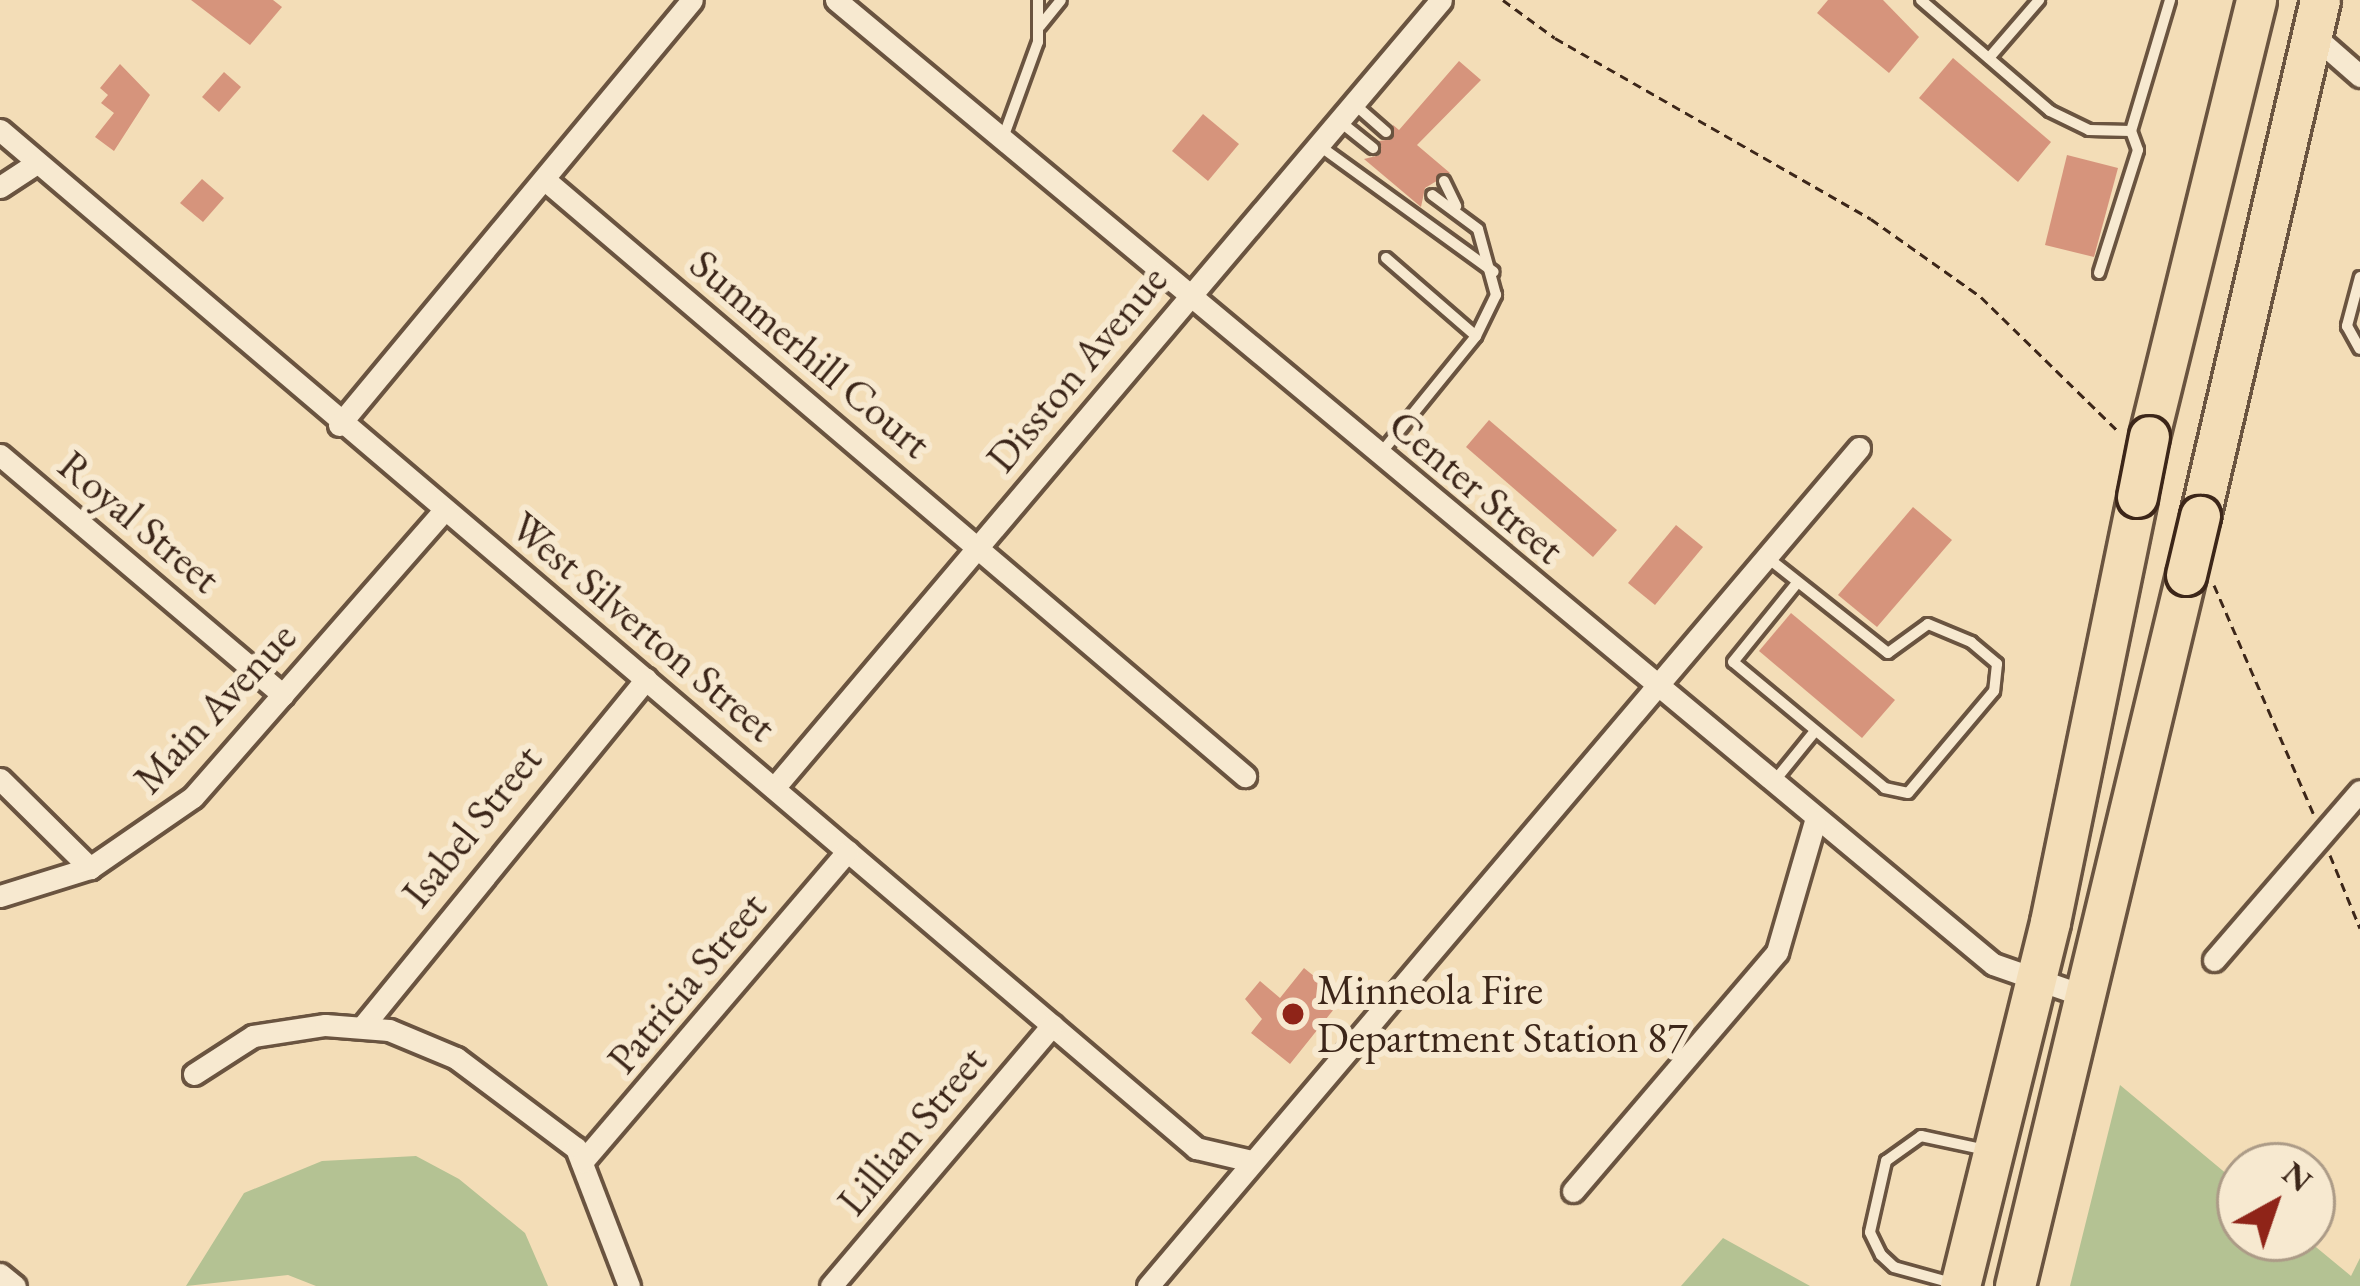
<!DOCTYPE html>
<style>
body{margin:0}
#map{position:relative;width:2360px;height:1286px;overflow:hidden;background:#f3ddb7;font-family:"EB Garamond",serif}
div>[style]{position:absolute}
[style*='--x']{left:calc(var(--x)*1px);top:calc(var(--y)*1px);width:calc(var(--w)*1px);rotate:calc(var(--a)*1deg)}
.green>*{inset:0;background:#b4c293}
.building>*{inset:0;background:#d6947c}
.path>*{height:3px;margin-top:-1.5px;transform-origin:0;background:repeating-linear-gradient(90deg,#3c2619 0 9px,transparent 0 15px)}
.roads{filter:drop-shadow(3px 0 #6a5440) drop-shadow(-3px 0 #6a5440) drop-shadow(0 3px #6a5440) drop-shadow(0 -3px #6a5440)}
.lane>*{height:10px;margin:-5px;padding:0 5px;transform-origin:5px;border-radius:5px;background:#f7e9d0}
.street>*{height:21px;margin:-10.5px;padding:0 10.5px;transform-origin:10.5px;border-radius:10.5px;background:#f7e9d0}
.highway>*{height:39px;margin:-19.5px;padding:0 19.5px;transform-origin:19.5px;border-radius:19.5px;background:#f3ddb7}
.bridges{filter:drop-shadow(3px 0 #3c2619) drop-shadow(-3px 0 #3c2619) drop-shadow(0 3px #3c2619) drop-shadow(0 -3px #3c2619)}
.highway-bridge>*{height:39px;margin:-19.5px;padding:0 19.5px;transform-origin:19.5px;border-radius:19.5px;background:#f3ddb7}
.dots>*{width:33px;height:33px;translate:-50% -50%;box-sizing:border-box;border:6px solid #f7e9d0;border-radius:50%}
span{translate:-50% -50%;white-space:nowrap;text-align:center;line-height:1.15;-webkit-text-stroke:12px #f7e9d0;paint-order:stroke}
.street-label{font-size:42px;color:#3c2619}
.poi-label{font-size:42px;color:#3c2619}
.left{translate:0 -50%;text-align:left}
.north{position:absolute;left:2216px;top:1142px;width:120px;height:120px;box-sizing:border-box;background:#f7e9d0;border:3px solid #ac9b87;border-radius:50%;rotate:40deg;font-size:33px;font-weight:700;line-height:48px;text-align:center;color:#3c2619}
.north::after{content:'';display:block;margin:auto;width:42px;height:54px;background:#8f2418;clip-path:polygon(50% 0,100% 100%,50% 72%,0 100%)}
</style>
<div id="map">
<div class="green">
<div style="clip-path:polygon(2120px 1085px,2240px 1185px,2240px 1238px,2305px 1238px,2351px 1276px,2360px 1258px,2360px 1286px,2070px 1286px)"></div>
<div style="clip-path:polygon(416px 1156px,459px 1179px,525px 1233px,548px 1286px,316px 1286px,288px 1275px,186px 1286px,244px 1193px,322px 1161px)"></div>
<div style="clip-path:polygon(1723px 1238px,1810px 1286px,1681px 1286px)"></div>
</div>
<div class="building">
<div style="clip-path:polygon(191px 0,273px 0,282px 7px,250px 45px)"></div>
<div style="clip-path:polygon(1828px 0,1883px 0,1919px 37px,1889px 73px,1817px 13px)"></div>
<div style="clip-path:polygon(1953px 58px,2051px 142px,2018px 182px,1919px 98px)"></div>
<div style="clip-path:polygon(1459px 61px,1481px 80px,1417px 145px,1450px 173px,1425px 188px,1421px 207px,1364px 159px,1380px 155px,1379px 141px,1392px 139px,1393px 125px,1399px 130px)"></div>
<div style="clip-path:polygon(120px 64px,150px 95px,114px 151px,95px 137px,114px 113px,101px 103px,108px 95px,100px 88px)"></div>
<div style="clip-path:polygon(224px 72px,241px 87px,219px 112px,202px 97px)"></div>
<div style="clip-path:polygon(1203px 114px,1239px 144px,1208px 181px,1172px 151px)"></div>
<div style="clip-path:polygon(2067px 155px,2118px 168px,2094px 257px,2045px 245px)"></div>
<div style="clip-path:polygon(202px 179px,224px 198px,203px 222px,180px 203px)"></div>
<div style="clip-path:polygon(1489px 420px,1617px 530px,1593px 557px,1466px 447px)"></div>
<div style="clip-path:polygon(1913px 507px,1952px 540px,1877px 627px,1838px 595px)"></div>
<div style="clip-path:polygon(1676px 525px,1703px 547px,1655px 605px,1628px 583px)"></div>
<div style="clip-path:polygon(1791px 613px,1895px 700px,1862px 738px,1759px 651px)"></div>
<div style="clip-path:polygon(1304px 968px,1342px 999px,1290px 1064px,1251px 1033px,1262px 1019px,1245px 999px,1260px 981px,1280px 998px)"></div>
</div>
<div class="path">
<div style="--x:1503;--y:0;--w:64;--a:36.2"></div>
<div style="--x:1555;--y:38;--w:364;--a:29.8"></div>
<div style="--x:1871;--y:219;--w:135;--a:35.3"></div>
<div style="--x:1981;--y:297;--w:190;--a:44.4"></div>
<div style="--x:2214;--y:585;--w:249;--a:66.5"></div>
<div style="--x:2330;--y:855;--w:79;--a:67.7"></div>
</div>
<div class="roads">
<div class="lane">
<div style="--x:1921;--y:0;--w:170;--a:40.7"></div>
<div style="--x:2050;--y:111;--w:43;--a:26"></div>
<div style="--x:2089;--y:130;--w:42;--a:1.4"></div>
<div style="--x:2131;--y:131;--w:137;--a:-73.4"></div>
<div style="--x:1040;--y:26;--w:33;--a:-51"></div>
<div style="--x:1989;--y:58;--w:77;--a:-49.2"></div>
<div style="--x:1353;--y:103;--w:44;--a:41.3"></div>
<div style="--x:1338;--y:120;--w:45;--a:38.7"></div>
<div style="--x:1003;--y:138;--w:102;--a:-70"></div>
<div style="--x:1038;--y:42;--w:42;--a:-90"></div>
<div style="--x:1317;--y:144;--w:218;--a:35.9"></div>
<div style="--x:1444;--y:181;--w:28;--a:64"></div>
<div style="--x:1386;--y:258;--w:119;--a:40.9"></div>
<div style="--x:2099;--y:273;--w:129;--a:-72.4"></div>
<div style="--x:2138;--y:150;--w:20;--a:-110"></div>
<div style="--x:2360;--y:277;--w:51;--a:104.9"></div>
<div style="--x:2347;--y:326;--w:26;--a:61"></div>
<div style="--x:1381;--y:453;--w:151;--a:-50.9"></div>
<div style="--x:1476;--y:336;--w:46;--a:-64"></div>
<div style="--x:1496;--y:295;--w:68;--a:-105.3"></div>
<div style="--x:1478;--y:229;--w:57;--a:-143.5"></div>
<div style="--x:1768;--y:558;--w:153;--a:38.4"></div>
<div style="--x:1888;--y:653;--w:49;--a:-35.9"></div>
<div style="--x:1928;--y:624;--w:47;--a:22.7"></div>
<div style="--x:1971;--y:642;--w:34;--a:40"></div>
<div style="--x:1997;--y:664;--w:27;--a:96"></div>
<div style="--x:1994;--y:691;--w:133;--a:130.1"></div>
<div style="--x:1908;--y:793;--w:24;--a:-168"></div>
<div style="--x:1885;--y:788;--w:197;--a:-140.3"></div>
<div style="--x:1733;--y:662;--w:102;--a:-51"></div>
<div style="--x:1772;--y:784;--w:68;--a:-50.9"></div>
<div style="--x:1952;--y:1283;--w:60;--a:-164.6"></div>
<div style="--x:1894;--y:1267;--w:18;--a:-137"></div>
<div style="--x:1881;--y:1255;--w:25;--a:-116"></div>
<div style="--x:1870;--y:1232;--w:73;--a:-77.3"></div>
<div style="--x:1886;--y:1161;--w:43;--a:-35.5"></div>
<div style="--x:1921;--y:1136;--w:66;--a:12.2"></div>
</div>
<div class="street">
<div style="--x:836;--y:0;--w:1506;--a:39.8"></div>
<div style="--x:1993;--y:964;--w:101;--a:19.2"></div>
<div style="--x:2312;--y:34;--w:64;--a:41.2"></div>
<div style="--x:0;--y:130;--w:1571;--a:40.4"></div>
<div style="--x:1196;--y:1148;--w:52;--a:13.2"></div>
<div style="--x:544;--y:179;--w:921;--a:40.42"></div>
<div style="--x:0;--y:187;--w:42;--a:-33.3"></div>
<div style="--x:339;--y:425;--w:552;--a:-50.29"></div>
<div style="--x:0;--y:455;--w:371;--a:40.3"></div>
<div style="--x:0;--y:779;--w:127;--a:44.7"></div>
<div style="--x:774;--y:788;--w:1032;--a:-49.75"></div>
<div style="--x:0;--y:896;--w:94;--a:-17.3"></div>
<div style="--x:90;--y:868;--w:125;--a:-34.6"></div>
<div style="--x:193;--y:797;--w:380;--a:-48.8"></div>
<div style="--x:2214;--y:960;--w:223;--a:-49.2"></div>
<div style="--x:363;--y:1026;--w:448;--a:-50.8"></div>
<div style="--x:194;--y:1074;--w:70;--a:-32.8"></div>
<div style="--x:253;--y:1036;--w:73;--a:-8.7"></div>
<div style="--x:325;--y:1025;--w:64;--a:4.5"></div>
<div style="--x:389;--y:1030;--w:73;--a:22.7"></div>
<div style="--x:456;--y:1058;--w:150;--a:36.9"></div>
<div style="--x:576;--y:1148;--w:148;--a:69"></div>
<div style="--x:582;--y:1162;--w:409;--a:-49.5"></div>
<div style="--x:1573;--y:1191;--w:314;--a:-49.5"></div>
<div style="--x:1777;--y:952;--w:136;--a:-73.8"></div>
<div style="--x:0;--y:1274;--w:19;--a:39"></div>
<div style="--x:831;--y:1286;--w:342;--a:-49.7"></div>
<div style="--x:1148;--y:1286;--w:1099;--a:-49.69"></div>
</div>
<div class="highway">
<div style="--x:2149;--y:436;--w:449;--a:-76.2"></div>
<div style="--x:2200;--y:516;--w:530;--a:-76.91"></div>
<div style="--x:1960;--y:1286;--w:375;--a:-76.1"></div>
<div style="--x:2050;--y:922;--w:434;--a:-78.4"></div>
<div style="--x:2015;--y:1286;--w:731;--a:-76.48"></div>
</div>
</div>
<div class="bridges">
<div class="highway-bridge">
<div style="--x:2137;--y:497;--w:62;--a:-78.9"></div>
<div style="--x:2186;--y:575;--w:61;--a:-76.7"></div>
</div>
</div>
<div class="dots">
<div style="left:1293px;top:1014px;background:#8f2418"></div>
</div>
<div class="street-label">
<span style="left:810px;top:354px;rotate:40deg">Summerhill Court</span>
<span style="left:1077px;top:369px;rotate:-50deg">Disston Avenue</span>
<span style="left:1476px;top:487px;rotate:40deg">Center Street</span>
<span style="left:139px;top:522px;rotate:40deg">Royal Street</span>
<span style="left:643px;top:627px;rotate:40deg">West Silverton Street</span>
<span style="left:215px;top:708px;rotate:-47deg">Main Avenue</span>
<span style="left:472px;top:826px;rotate:-51deg">Isabel Street</span>
<span style="left:687px;top:983px;rotate:-50deg">Patricia Street</span>
<span style="left:912px;top:1131px;rotate:-50deg">Lillian Street</span>
</div>
<div class="poi-label">
<span class="left" style="left:1317px;top:1014px">Minneola Fire<br>Department Station 87</span>
</div>
<div class="north">N</div>
</div>
